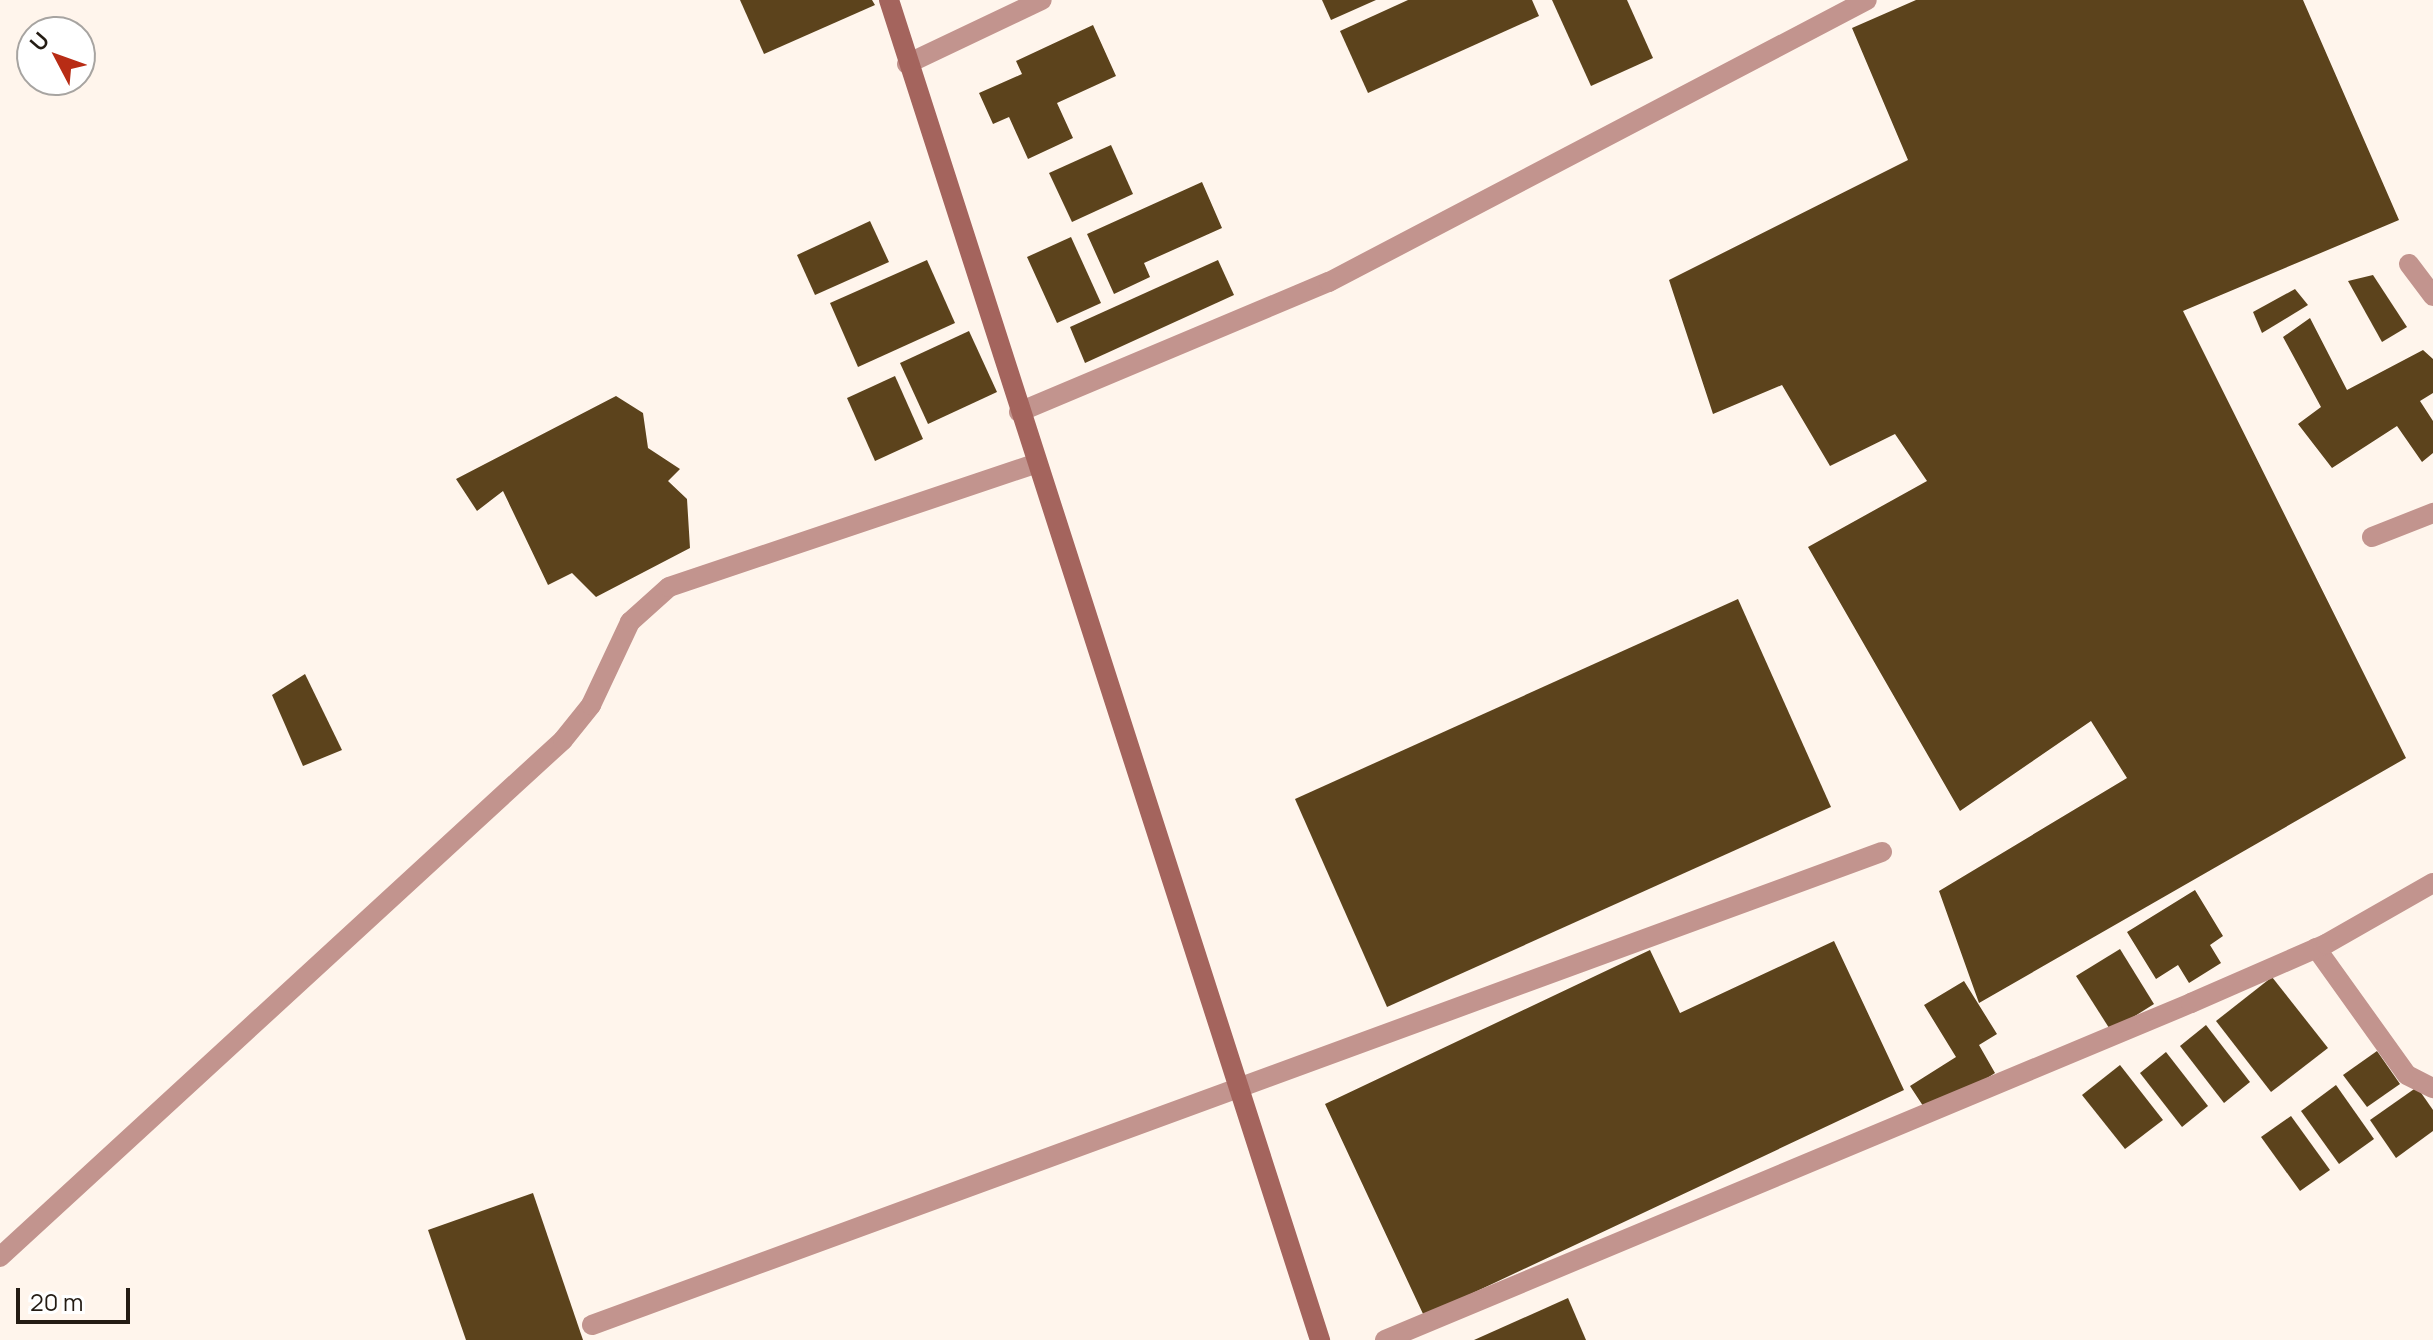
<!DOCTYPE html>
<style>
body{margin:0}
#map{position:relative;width:2433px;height:1340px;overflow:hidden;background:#fff5ec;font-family:Manrope,sans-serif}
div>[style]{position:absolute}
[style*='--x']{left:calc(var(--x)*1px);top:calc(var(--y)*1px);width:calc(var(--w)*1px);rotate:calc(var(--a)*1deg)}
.building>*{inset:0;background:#5c431c}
.service>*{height:20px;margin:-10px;padding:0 10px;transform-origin:10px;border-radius:10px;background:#c2948e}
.minor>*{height:20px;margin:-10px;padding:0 10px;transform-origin:10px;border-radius:10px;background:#c2948e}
.secondary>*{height:20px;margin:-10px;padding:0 10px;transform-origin:10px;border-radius:10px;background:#a4645d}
span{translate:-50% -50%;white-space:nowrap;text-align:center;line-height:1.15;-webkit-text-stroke:8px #fff;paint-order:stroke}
.north{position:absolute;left:16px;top:16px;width:80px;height:80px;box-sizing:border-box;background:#fff;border:2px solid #a7a4a1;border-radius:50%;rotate:311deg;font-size:22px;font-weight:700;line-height:32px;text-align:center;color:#241c14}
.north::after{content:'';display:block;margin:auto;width:28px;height:36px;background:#b82c15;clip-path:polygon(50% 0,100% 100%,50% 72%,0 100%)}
.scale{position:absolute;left:16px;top:1288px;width:114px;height:36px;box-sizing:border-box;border:4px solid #241c14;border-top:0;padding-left:10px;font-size:24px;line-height:28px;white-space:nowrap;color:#241c14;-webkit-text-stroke:6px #fff;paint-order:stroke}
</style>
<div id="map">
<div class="building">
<div style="clip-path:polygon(740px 0,872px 0,875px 5px,764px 54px)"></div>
<div style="clip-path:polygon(1322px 0,1376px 0,1331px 20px)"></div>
<div style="clip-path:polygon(1408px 0,1532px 0,1539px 16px,1368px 93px,1340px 31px)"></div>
<div style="clip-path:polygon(1552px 0,1627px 0,1653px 58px,1591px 86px)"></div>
<div style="clip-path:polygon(1916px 0,2303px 0,2399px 220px,2183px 311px,2406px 758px,1979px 1003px,1939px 891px,2127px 778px,2091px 721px,1960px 811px,1808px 547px,1927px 481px,1895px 434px,1830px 466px,1782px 385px,1713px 414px,1669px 280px,1908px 160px,1852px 28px)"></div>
<div style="clip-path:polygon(1093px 25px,1116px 76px,1057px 103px,1073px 138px,1028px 159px,1009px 117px,993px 124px,979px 93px,1022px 74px,1016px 61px)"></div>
<div style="clip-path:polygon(1111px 145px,1133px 194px,1072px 222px,1049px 173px)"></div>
<div style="clip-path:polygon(1202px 182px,1222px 228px,1144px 263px,1150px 277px,1114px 294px,1087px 234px)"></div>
<div style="clip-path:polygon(870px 221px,889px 262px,815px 295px,797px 255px)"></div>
<div style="clip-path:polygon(1071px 237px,1101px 303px,1057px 323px,1027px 257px)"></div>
<div style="clip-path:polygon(927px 260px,955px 323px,858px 367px,830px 303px)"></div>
<div style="clip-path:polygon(1218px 260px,1234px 295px,1085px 363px,1070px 327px)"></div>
<div style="clip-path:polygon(2373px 275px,2407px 327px,2382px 342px,2348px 281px)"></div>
<div style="clip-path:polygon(2295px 289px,2308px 305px,2262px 333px,2253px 312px)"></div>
<div style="clip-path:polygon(2310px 318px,2347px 390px,2423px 350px,2433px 359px,2433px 393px,2420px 401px,2433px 421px,2433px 453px,2422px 462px,2397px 426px,2332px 468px,2298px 424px,2321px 407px,2283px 337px)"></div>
<div style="clip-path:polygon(969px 331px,997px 392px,928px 424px,900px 363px)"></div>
<div style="clip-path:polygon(895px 376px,923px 439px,875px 461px,847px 398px)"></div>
<div style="clip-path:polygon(616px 396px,643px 413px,648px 448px,680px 469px,668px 481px,687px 499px,690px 548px,596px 597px,572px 573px,548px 585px,503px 491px,477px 511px,456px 479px)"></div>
<div style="clip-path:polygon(1738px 599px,1831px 807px,1387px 1007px,1295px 799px)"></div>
<div style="clip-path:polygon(305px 674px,342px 750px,303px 766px,272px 695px)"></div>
<div style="clip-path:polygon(2195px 890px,2223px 936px,2210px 945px,2221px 963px,2189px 983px,2178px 965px,2156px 979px,2127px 932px)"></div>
<div style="clip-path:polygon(1834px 941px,1904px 1090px,1424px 1316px,1325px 1104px,1650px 950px,1680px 1013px)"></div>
<div style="clip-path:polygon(2120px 949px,2154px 1004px,2111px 1031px,2076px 976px)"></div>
<div style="clip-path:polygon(2272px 977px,2328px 1048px,2271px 1092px,2216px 1021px)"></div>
<div style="clip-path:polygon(1964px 981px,1997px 1034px,1979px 1045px,1995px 1073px,1929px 1115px,1910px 1086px,1956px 1057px,1924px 1005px)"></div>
<div style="clip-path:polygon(2206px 1025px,2250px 1082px,2224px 1103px,2180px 1046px)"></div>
<div style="clip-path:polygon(2377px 1051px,2400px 1084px,2367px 1107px,2343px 1075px)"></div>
<div style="clip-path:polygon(2166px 1052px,2208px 1106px,2182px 1127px,2140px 1073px)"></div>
<div style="clip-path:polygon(2120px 1065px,2163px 1120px,2125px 1149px,2082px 1095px)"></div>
<div style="clip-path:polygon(2336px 1085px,2374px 1139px,2339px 1164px,2301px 1111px)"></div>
<div style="clip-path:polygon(2417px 1087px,2433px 1110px,2433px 1131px,2396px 1158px,2370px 1120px)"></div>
<div style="clip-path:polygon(2291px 1116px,2330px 1170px,2300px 1191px,2261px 1137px)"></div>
<div style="clip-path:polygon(533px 1193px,583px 1340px,466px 1340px,428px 1230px)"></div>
<div style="clip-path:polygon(1568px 1298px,1586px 1340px,1474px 1340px)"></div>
</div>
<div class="service">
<div style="--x:1019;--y:412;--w:336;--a:-22.8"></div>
<div style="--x:1329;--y:282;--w:607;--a:-27.66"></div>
<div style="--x:592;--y:1325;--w:1374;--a:-20.14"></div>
</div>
<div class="minor">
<div style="--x:907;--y:64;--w:149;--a:-25.4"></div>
<div style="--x:2409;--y:264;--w:40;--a:53"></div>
<div style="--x:2372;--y:537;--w:66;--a:-21.5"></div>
<div style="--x:2316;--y:948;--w:156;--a:54.4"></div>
<div style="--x:2407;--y:1075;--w:29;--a:27"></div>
<div style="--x:0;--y:1257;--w:764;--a:-42.56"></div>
<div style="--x:563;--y:740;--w:45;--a:-51.3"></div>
<div style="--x:591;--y:705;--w:92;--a:-64.8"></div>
<div style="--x:630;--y:622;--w:52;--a:-41.9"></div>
<div style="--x:669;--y:587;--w:385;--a:-18.6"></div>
<div style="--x:1385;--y:1340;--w:874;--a:-22.69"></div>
<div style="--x:2191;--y:1003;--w:147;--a:-23.6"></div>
<div style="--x:2326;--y:944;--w:123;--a:-29.7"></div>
</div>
<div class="secondary">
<div style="--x:889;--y:0;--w:1408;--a:72.17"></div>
</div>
<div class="north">U</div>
<div class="scale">20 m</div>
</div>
